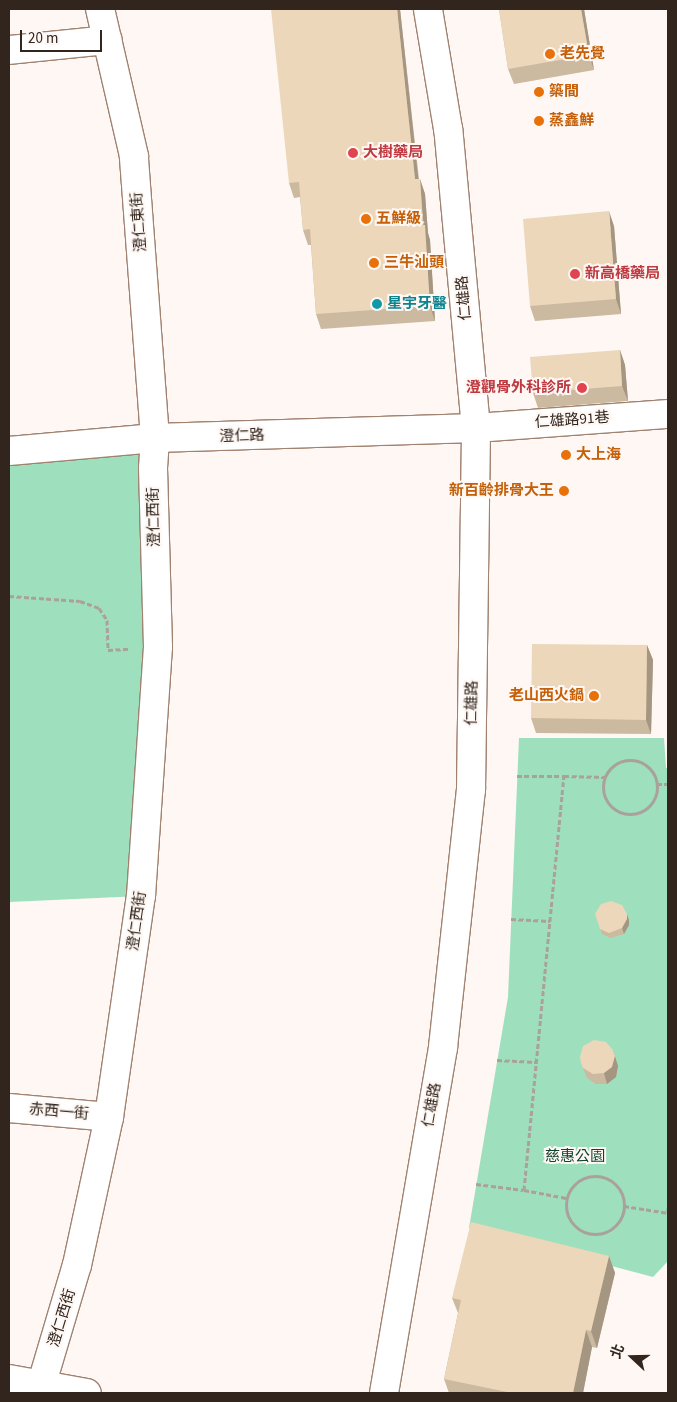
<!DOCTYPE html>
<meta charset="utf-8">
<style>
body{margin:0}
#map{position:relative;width:677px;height:1402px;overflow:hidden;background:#fef7f3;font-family:"Source Sans 3","Noto Sans TC",sans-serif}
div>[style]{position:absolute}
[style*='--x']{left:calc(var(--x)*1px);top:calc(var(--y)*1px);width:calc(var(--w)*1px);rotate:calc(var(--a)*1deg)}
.green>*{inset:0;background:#9edfbd}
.path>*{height:3px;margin-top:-1.5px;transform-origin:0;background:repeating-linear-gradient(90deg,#aaa19c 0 5px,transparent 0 7.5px)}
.path>.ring{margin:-1.5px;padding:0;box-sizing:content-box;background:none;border:3px solid #aaa19c;border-radius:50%}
.roads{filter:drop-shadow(1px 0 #a08270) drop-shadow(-1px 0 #a08270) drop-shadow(0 1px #a08270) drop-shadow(0 -1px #a08270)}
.minor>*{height:28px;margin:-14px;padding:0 14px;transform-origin:14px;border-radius:14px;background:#fff}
.wall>*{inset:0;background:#cbb9a0}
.shaded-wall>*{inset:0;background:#a59682}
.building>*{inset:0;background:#ecd7ba}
.dots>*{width:14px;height:14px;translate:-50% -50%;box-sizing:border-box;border:2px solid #fef7f3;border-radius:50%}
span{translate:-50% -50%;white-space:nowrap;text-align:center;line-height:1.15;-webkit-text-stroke:4px #fef7f3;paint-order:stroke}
.food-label{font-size:15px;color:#c56008;font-weight:700}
.left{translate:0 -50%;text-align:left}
.right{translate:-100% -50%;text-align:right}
.health-label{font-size:15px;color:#be3a42;font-weight:700}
.street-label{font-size:15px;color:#31251e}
.culture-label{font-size:15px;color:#0d838f;font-weight:700}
.park-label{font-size:15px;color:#0d442d}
.frame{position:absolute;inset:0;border:10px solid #31251e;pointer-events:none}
.north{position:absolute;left:607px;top:1332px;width:50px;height:50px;-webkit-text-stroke:4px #fef7f3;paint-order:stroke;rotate:291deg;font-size:14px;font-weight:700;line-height:20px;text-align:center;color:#31251e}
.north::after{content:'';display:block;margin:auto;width:18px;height:22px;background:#31251e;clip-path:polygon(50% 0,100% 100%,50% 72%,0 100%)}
.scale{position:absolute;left:20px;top:30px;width:82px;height:22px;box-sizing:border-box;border:2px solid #31251e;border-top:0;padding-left:6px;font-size:15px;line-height:18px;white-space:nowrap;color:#31251e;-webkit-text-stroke:4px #fef7f3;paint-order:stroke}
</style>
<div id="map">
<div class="green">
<div style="clip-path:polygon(155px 438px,141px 896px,9px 902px,9px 450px)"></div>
<div style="clip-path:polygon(519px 738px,664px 738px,666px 768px,668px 768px,668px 1261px,653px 1277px,469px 1228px,508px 997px)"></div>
</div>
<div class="path">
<div style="--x:9;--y:596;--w:71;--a:4"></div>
<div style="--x:80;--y:601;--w:20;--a:20"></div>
<div style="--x:99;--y:608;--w:14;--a:56"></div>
<div style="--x:107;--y:620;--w:30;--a:88"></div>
<div style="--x:108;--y:650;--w:22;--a:-3"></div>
<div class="ring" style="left:603px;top:760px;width:51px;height:51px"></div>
<div style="--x:517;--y:776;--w:47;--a:0"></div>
<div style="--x:657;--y:784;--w:11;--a:0"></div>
<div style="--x:511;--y:919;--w:39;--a:3"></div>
<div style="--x:497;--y:1060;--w:39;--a:3"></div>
<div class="ring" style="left:566px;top:1176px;width:55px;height:55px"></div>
<div style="--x:476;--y:1184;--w:48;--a:7.1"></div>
<div style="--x:524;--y:1190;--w:43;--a:10.8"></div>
<div style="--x:524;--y:1190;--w:416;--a:-84.5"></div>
<div style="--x:564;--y:776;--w:42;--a:1.4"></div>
<div style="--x:624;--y:1206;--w:45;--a:9"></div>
<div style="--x:668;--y:1213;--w:5;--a:-90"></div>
</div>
<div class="roads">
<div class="minor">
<div style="--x:9;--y:50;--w:99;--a:-5.8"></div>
<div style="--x:9;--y:451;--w:147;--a:-5.1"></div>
<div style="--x:155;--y:438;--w:321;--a:-1.8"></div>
<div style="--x:476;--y:428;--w:193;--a:-4.2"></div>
<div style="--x:9;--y:1108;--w:100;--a:5.1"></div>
<div style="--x:9;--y:1379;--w:79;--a:10.2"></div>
<div style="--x:39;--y:1393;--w:134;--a:-73.5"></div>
<div style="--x:77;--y:1265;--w:151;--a:-77.8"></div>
<div style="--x:109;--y:1117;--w:223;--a:-81.8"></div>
<div style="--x:141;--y:896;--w:250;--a:-86.1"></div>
<div style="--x:158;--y:647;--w:179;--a:-91.6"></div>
<div style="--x:153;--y:468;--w:30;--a:-86"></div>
<div style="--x:155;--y:438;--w:283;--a:-94.3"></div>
<div style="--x:134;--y:156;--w:151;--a:-103"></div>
<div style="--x:384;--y:1393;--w:351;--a:-80.3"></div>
<div style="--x:443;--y:1047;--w:259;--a:-83.8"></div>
<div style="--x:471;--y:790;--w:362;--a:-89.2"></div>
<div style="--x:476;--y:428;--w:300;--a:-95.3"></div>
<div style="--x:448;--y:129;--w:122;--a:-99.5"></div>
</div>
</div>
<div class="wall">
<div style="clip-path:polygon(400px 9px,419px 179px,420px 179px,425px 194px,428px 233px,430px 240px,435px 321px,321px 329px,316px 314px,311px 245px,308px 245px,303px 230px,300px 197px,294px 198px,289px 183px)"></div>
<div style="clip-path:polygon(499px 9px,584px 9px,594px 70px,514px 84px,508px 69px)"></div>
<div style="clip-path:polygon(614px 226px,621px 314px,535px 321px,530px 306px)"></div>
<div style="clip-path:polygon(620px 350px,625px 365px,628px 401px,538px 408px,533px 393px)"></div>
<div style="clip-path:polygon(647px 645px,653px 660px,651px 734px,536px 733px,531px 718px)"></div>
<div style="clip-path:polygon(595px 914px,629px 920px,629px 925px,624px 934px,611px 938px,602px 934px)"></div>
<div style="clip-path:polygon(613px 1050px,618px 1066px,616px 1077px,607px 1084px,596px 1084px,587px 1078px,581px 1063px)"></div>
<div style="clip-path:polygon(609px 1256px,615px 1273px,597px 1348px,592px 1347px,583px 1393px,449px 1393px,444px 1379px,458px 1313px,452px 1298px)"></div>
</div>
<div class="shaded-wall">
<div style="clip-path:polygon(397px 9px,400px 9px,420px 194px,415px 179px)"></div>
<div style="clip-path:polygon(581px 9px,584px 9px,594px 70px,589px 55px)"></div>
<div style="clip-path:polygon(420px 179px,425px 194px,428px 233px,430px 240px,435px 321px,430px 306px)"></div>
<div style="clip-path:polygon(609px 211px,614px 226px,621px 314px,616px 299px)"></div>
<div style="clip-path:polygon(620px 350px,625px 365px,628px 401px,622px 386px)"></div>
<div style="clip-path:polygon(647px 645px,653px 660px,651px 734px,646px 720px)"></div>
<div style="clip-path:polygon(627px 914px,629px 920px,629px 925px,624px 934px,622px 928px)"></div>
<div style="clip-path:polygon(613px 1050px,618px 1066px,616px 1077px,607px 1084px,604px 1073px)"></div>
<div style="clip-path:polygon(609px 1256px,615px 1273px,597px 1348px,591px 1331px)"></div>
<div style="clip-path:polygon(586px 1330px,592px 1347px,583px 1393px,573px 1393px)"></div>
</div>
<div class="building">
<div style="clip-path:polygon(271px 9px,397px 9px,415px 179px,420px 179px,423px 225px,425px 225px,430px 306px,316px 314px,310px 229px,303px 230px,299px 182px,289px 183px)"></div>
<div style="clip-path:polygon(499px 9px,581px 9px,589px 55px,508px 69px)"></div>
<div style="clip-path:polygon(609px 211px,616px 299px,530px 306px,523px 219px)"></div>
<div style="clip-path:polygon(620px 350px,622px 386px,533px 393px,530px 357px)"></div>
<div style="clip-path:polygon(532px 644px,647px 645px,646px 720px,531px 718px)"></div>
<div style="clip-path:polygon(611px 901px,622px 905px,627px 914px,627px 919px,622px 928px,609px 933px,600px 929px,595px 914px,601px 904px)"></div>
<div style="clip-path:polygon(594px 1040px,606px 1042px,613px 1050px,615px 1056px,612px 1067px,604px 1073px,593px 1074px,583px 1068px,581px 1063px,580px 1057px,583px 1046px)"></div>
<div style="clip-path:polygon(471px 1222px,609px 1256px,591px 1331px,586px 1330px,573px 1393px,512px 1393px,444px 1379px,461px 1300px,452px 1298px)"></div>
</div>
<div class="dots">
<div style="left:550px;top:54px;background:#e8710a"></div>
<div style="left:539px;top:92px;background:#e8710a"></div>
<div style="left:539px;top:121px;background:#e8710a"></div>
<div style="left:353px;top:153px;background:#e0444e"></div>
<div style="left:366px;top:219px;background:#e8710a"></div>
<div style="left:374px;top:263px;background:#e8710a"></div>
<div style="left:575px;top:274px;background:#e0444e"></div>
<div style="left:377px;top:304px;background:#0f9aa8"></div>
<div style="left:582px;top:388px;background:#e0444e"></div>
<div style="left:566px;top:455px;background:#e8710a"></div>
<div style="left:564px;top:491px;background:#e8710a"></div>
<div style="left:594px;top:696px;background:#e8710a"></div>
</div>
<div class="food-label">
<span class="left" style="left:560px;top:54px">老先覺</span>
<span class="left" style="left:549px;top:92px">築間</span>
<span class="left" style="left:549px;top:121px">蒸鑫鮮</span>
<span class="left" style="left:376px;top:219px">五鮮級</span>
<span class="left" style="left:384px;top:263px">三牛汕頭</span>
<span class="left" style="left:576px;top:455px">大上海</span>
<span class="right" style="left:554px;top:491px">新百齡排骨大王</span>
<span class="right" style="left:584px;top:696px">老山西火鍋</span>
</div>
<div class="health-label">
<span class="left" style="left:363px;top:153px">大樹藥局</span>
<span class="left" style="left:585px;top:274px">新高橋藥局</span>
<span class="right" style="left:571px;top:388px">澄觀骨外科診所</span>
</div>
<div class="street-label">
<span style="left:139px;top:222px;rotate:-94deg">澄仁東街</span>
<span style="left:464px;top:298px;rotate:-95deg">仁雄路</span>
<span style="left:572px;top:420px;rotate:-4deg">仁雄路91巷</span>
<span style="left:242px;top:436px;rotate:-2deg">澄仁路</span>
<span style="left:154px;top:517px;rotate:-91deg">澄仁西街</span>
<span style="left:472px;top:703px;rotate:-89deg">仁雄路</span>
<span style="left:137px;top:921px;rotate:-82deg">澄仁西街</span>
<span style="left:432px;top:1105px;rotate:-80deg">仁雄路</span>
<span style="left:59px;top:1112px;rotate:5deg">赤西一街</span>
<span style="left:62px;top:1318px;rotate:-73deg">澄仁西街</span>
</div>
<div class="culture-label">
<span class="left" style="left:387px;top:304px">星宇牙醫</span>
</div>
<div class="park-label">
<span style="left:575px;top:1157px">慈惠公園</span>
</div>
<div class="frame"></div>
<div class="north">北</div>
<div class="scale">20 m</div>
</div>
